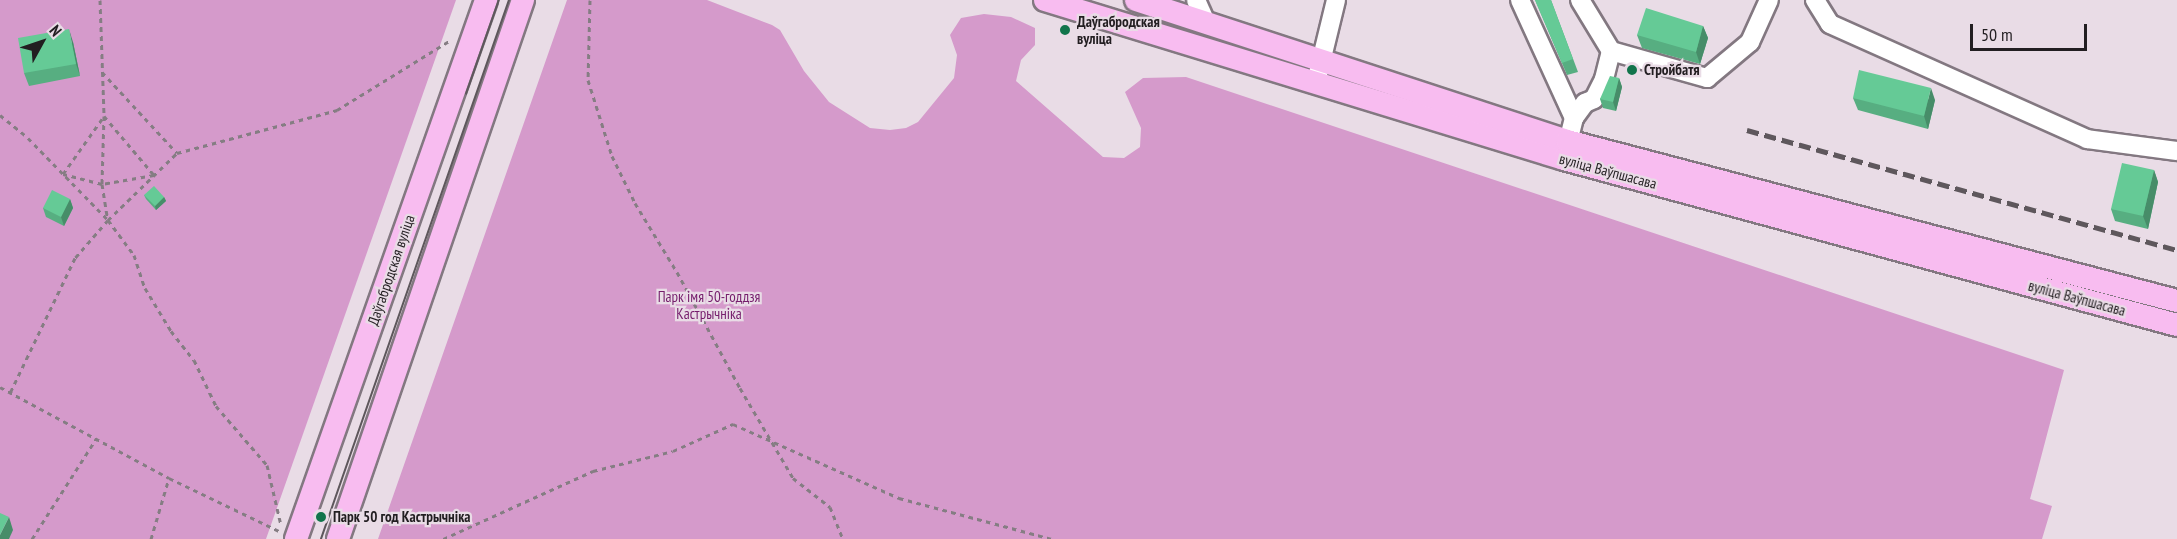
<!DOCTYPE html>
<meta charset="utf-8">
<style>
body{margin:0}
#map{position:relative;width:2177px;height:539px;overflow:hidden;background:#e9dce6;font-family:"PT Sans Narrow",sans-serif}
div>[style]{position:absolute}
[style*='--x']{left:calc(var(--x)*1px);top:calc(var(--y)*1px);width:calc(var(--w)*1px);rotate:calc(var(--a)*1deg)}
.green>*{inset:0;background:#d59acb}
.path>*{height:3px;margin-top:-1.5px;transform-origin:0;background:repeating-linear-gradient(90deg,#857d83 0 4.5px,transparent 0 9px)}
.roads{filter:drop-shadow(2px 0 #837881) drop-shadow(-2px 0 #837881) drop-shadow(0 2px #837881) drop-shadow(0 -2px #837881)}
.minor>*{height:18px;margin:-9px;padding:0 9px;transform-origin:9px;border-radius:9px;background:#fff}
.major>*{height:22px;margin:-11px;padding:0 11px;transform-origin:11px;border-radius:11px;background:#f8bcf0}
.tram>*{height:1.5px;margin:-0.75px;padding:0 0.75px;transform-origin:0.75px;border-radius:0.75px;background:#5e575c}
.rail>*{height:4.5px;margin-top:-2.25px;transform-origin:0;background:repeating-linear-gradient(90deg,#5e575c 0 12px,transparent 0 18px)}
.wall>*{inset:0;background:#57ae81}
.shaded-wall>*{inset:0;background:#478d69}
.building>*{inset:0;background:#65ca96}
.dots>*{width:16px;height:16px;translate:-50% -50%;box-sizing:border-box;border:3px solid #e9dce6;border-radius:50%}
span{translate:-50% -50%;white-space:nowrap;text-align:center;line-height:1.15;-webkit-text-stroke:4.5px #e9dce6;paint-order:stroke}
.poi-label{font-size:15px;color:#221e21;font-weight:700}
.left{translate:0 -50%;text-align:left}
.street-label{font-size:15px;color:#221e21}
.park-label{font-size:15px;color:#751d6c}
.north{position:absolute;left:12px;top:12px;width:60px;height:60px;-webkit-text-stroke:4px #e9dce6;paint-order:stroke;rotate:50deg;font-size:16px;font-weight:700;line-height:24px;text-align:center;color:#221e21}
.north::after{content:'';display:block;margin:auto;width:21px;height:27px;background:#221e21;clip-path:polygon(50% 0,100% 100%,50% 72%,0 100%)}
.scale{position:absolute;left:1970px;top:24px;width:117px;height:27px;box-sizing:border-box;border:3px solid #221e21;border-top:0;padding-left:8px;font-size:18px;line-height:21px;white-space:nowrap;color:#221e21;-webkit-text-stroke:4px #e9dce6;paint-order:stroke}
</style>
<div id="map">
<div class="green">
<div style="clip-path:polygon(0 0,456px 0,266px 539px,0 539px)"></div>
<div style="clip-path:polygon(567px 0,707px 0,772px 25px,780px 30px,804px 71px,829px 102px,870px 128px,890px 130px,906px 128px,918px 122px,954px 78px,957px 55px,950px 35px,961px 18px,984px 14px,1011px 17px,1035px 28px,1035px 45px,1021px 60px,1016px 81px,1103px 157px,1124px 158px,1140px 147px,1141px 128px,1125px 92px,1143px 78px,1186px 77px,2064px 370px,2030px 499px,2052px 506px,2042px 539px,378px 539px)"></div>
</div>
<div class="path">
<div style="--x:100;--y:0;--w:116;--a:88"></div>
<div style="--x:104;--y:116;--w:68;--a:91.7"></div>
<div style="--x:102;--y:184;--w:36;--a:81"></div>
<div style="--x:108;--y:220;--w:44;--a:53.4"></div>
<div style="--x:134;--y:255;--w:35;--a:72"></div>
<div style="--x:145;--y:288;--w:50;--a:58.8"></div>
<div style="--x:171;--y:331;--w:37;--a:52"></div>
<div style="--x:194;--y:360;--w:51;--a:64.4"></div>
<div style="--x:216;--y:406;--w:78;--a:49.2"></div>
<div style="--x:267;--y:465;--w:62;--a:76.9"></div>
<div style="--x:590;--y:0;--w:80;--a:91.4"></div>
<div style="--x:588;--y:80;--w:80;--a:72.5"></div>
<div style="--x:612;--y:156;--w:52;--a:63.9"></div>
<div style="--x:635;--y:203;--w:81;--a:58.7"></div>
<div style="--x:677;--y:272;--w:132;--a:61.5"></div>
<div style="--x:740;--y:388;--w:104;--a:59.5"></div>
<div style="--x:793;--y:478;--w:47;--a:38.1"></div>
<div style="--x:830;--y:507;--w:35;--a:68"></div>
<div style="--x:102;--y:72;--w:110;--a:47.2"></div>
<div style="--x:177;--y:153;--w:166;--a:-15"></div>
<div style="--x:337;--y:110;--w:134;--a:-31.6"></div>
<div style="--x:0;--y:115;--w:36;--a:39"></div>
<div style="--x:28;--y:138;--w:115;--a:45.7"></div>
<div style="--x:108;--y:220;--w:50;--a:131"></div>
<div style="--x:75;--y:258;--w:150;--a:115.7"></div>
<div style="--x:104;--y:116;--w:77;--a:49.7"></div>
<div style="--x:154;--y:175;--w:53;--a:170.2"></div>
<div style="--x:102;--y:184;--w:40;--a:-165.6"></div>
<div style="--x:63;--y:174;--w:71;--a:-54.7"></div>
<div style="--x:108;--y:220;--w:96;--a:-44.2"></div>
<div style="--x:0;--y:387;--w:192;--a:28.3"></div>
<div style="--x:169;--y:478;--w:124;--a:25.7"></div>
<div style="--x:32;--y:539;--w:119;--a:-57.4"></div>
<div style="--x:151;--y:539;--w:64;--a:-73.6"></div>
<div style="--x:443;--y:539;--w:165;--a:-24.4"></div>
<div style="--x:593;--y:471;--w:82;--a:-14"></div>
<div style="--x:673;--y:451;--w:66;--a:-24.2"></div>
<div style="--x:733;--y:424;--w:182;--a:24"></div>
<div style="--x:899;--y:498;--w:158;--a:15"></div>
</div>
<div class="roads">
<div class="minor">
<div style="--x:1196;--y:0;--w:24;--a:66"></div>
<div style="--x:1520;--y:0;--w:130;--a:65.4"></div>
<div style="--x:1580;--y:0;--w:60;--a:58.7"></div>
<div style="--x:1815;--y:0;--w:28;--a:58"></div>
<div style="--x:1830;--y:24;--w:282;--a:24.1"></div>
<div style="--x:2087;--y:139;--w:91;--a:7.6"></div>
<div style="--x:1318;--y:74;--w:76;--a:-76.3"></div>
<div style="--x:1565;--y:154;--w:37;--a:-76"></div>
<div style="--x:1574;--y:118;--w:19;--a:-54"></div>
<div style="--x:1585;--y:103;--w:10;--a:-24"></div>
<div style="--x:1594;--y:99;--w:22;--a:-63"></div>
<div style="--x:1604;--y:79;--w:29;--a:-76"></div>
<div style="--x:1611;--y:51;--w:100;--a:15.7"></div>
<div style="--x:1707;--y:78;--w:56;--a:-39.9"></div>
<div style="--x:1750;--y:42;--w:46;--a:-65.7"></div>
</div>
<div class="major">
<div style="--x:1045;--y:0;--w:543;--a:17.03"></div>
<div style="--x:1564;--y:159;--w:635;--a:15.15"></div>
<div style="--x:1136;--y:0;--w:453;--a:18.1"></div>
<div style="--x:1567;--y:141;--w:631;--a:14.7"></div>
<div style="--x:296;--y:539;--w:572;--a:-70.58"></div>
<div style="--x:338;--y:539;--w:570;--a:-71.06"></div>
</div>
</div>
<div class="tram">
<div style="--x:466;--y:94;--w:100;--a:-70.7"></div>
<div style="--x:321;--y:539;--w:571;--a:-70.77"></div>
</div>
<div class="rail">
<div style="--x:1747;--y:130;--w:446;--a:15.6"></div>
</div>
<div class="wall">
<div style="clip-path:polygon(1535px 0,1551px 0,1578px 72px,1567px 75px)"></div>
<div style="clip-path:polygon(1703px 26px,1708px 38px,1700px 64px,1642px 48px,1637px 35px)"></div>
<div style="clip-path:polygon(73px 42px,80px 76px,29px 86px,24px 73px)"></div>
<div style="clip-path:polygon(1619px 78px,1622px 87px,1616px 111px,1603px 108px,1600px 99px)"></div>
<div style="clip-path:polygon(1853px 98px,1935px 100px,1928px 129px,1858px 110px)"></div>
<div style="clip-path:polygon(2154px 170px,2158px 182px,2148px 229px,2115px 221px,2111px 209px)"></div>
<div style="clip-path:polygon(144px 195px,164px 197px,166px 201px,156px 210px,146px 199px)"></div>
<div style="clip-path:polygon(70px 199px,73px 208px,64px 226px,46px 217px,43px 208px)"></div>
</div>
<div class="shaded-wall">
<div style="clip-path:polygon(1703px 26px,1708px 38px,1700px 64px,1696px 52px)"></div>
<div style="clip-path:polygon(69px 29px,73px 42px,80px 76px,76px 64px)"></div>
<div style="clip-path:polygon(1619px 78px,1622px 87px,1616px 111px,1613px 102px)"></div>
<div style="clip-path:polygon(1931px 88px,1935px 100px,1928px 129px,1924px 116px)"></div>
<div style="clip-path:polygon(2154px 170px,2158px 182px,2148px 229px,2143px 216px)"></div>
<div style="clip-path:polygon(164px 197px,166px 201px,156px 210px,155px 206px)"></div>
<div style="clip-path:polygon(70px 199px,73px 208px,64px 226px,61px 217px)"></div>
<div style="clip-path:polygon(9px 517px,13px 530px,9px 539px,0 539px,0 535px)"></div>
</div>
<div class="building">
<div style="clip-path:polygon(1535px 0,1551px 0,1573px 59px,1562px 63px)"></div>
<div style="clip-path:polygon(1646px 8px,1703px 26px,1696px 52px,1637px 35px)"></div>
<div style="clip-path:polygon(69px 29px,76px 64px,24px 73px,18px 38px)"></div>
<div style="clip-path:polygon(1859px 70px,1931px 88px,1924px 116px,1853px 98px)"></div>
<div style="clip-path:polygon(1610px 76px,1619px 78px,1613px 102px,1600px 99px)"></div>
<div style="clip-path:polygon(2122px 163px,2154px 170px,2143px 216px,2111px 209px)"></div>
<div style="clip-path:polygon(154px 186px,164px 197px,155px 206px,144px 195px)"></div>
<div style="clip-path:polygon(52px 190px,70px 199px,61px 217px,43px 208px)"></div>
<div style="clip-path:polygon(0 513px,9px 517px,0 535px)"></div>
</div>
<div class="dots">
<div style="left:1065px;top:30px;background:#11744b"></div>
<div style="left:1632px;top:70px;background:#11744b"></div>
<div style="left:321px;top:517px;background:#11744b"></div>
</div>
<div class="poi-label">
<span class="left" style="left:1077px;top:30px">Даўгабродская<br>вуліца</span>
<span class="left" style="left:1644px;top:70px">Стройбатя</span>
<span class="left" style="left:333px;top:517px">Парк 50 год Кастрычніка</span>
</div>
<div class="street-label">
<span style="left:1608px;top:171px;rotate:15deg">вуліца Ваўпшасава</span>
<span style="left:391px;top:270px;rotate:-71deg">Даўгабродская вуліца</span>
<span style="left:2077px;top:298px;rotate:15deg">вуліца Ваўпшасава</span>
</div>
<div class="park-label">
<span style="left:709px;top:305px">Парк імя 50-годдзя<br>Кастрычніка</span>
</div>
<div class="north">N</div>
<div class="scale">50 m</div>
</div>
